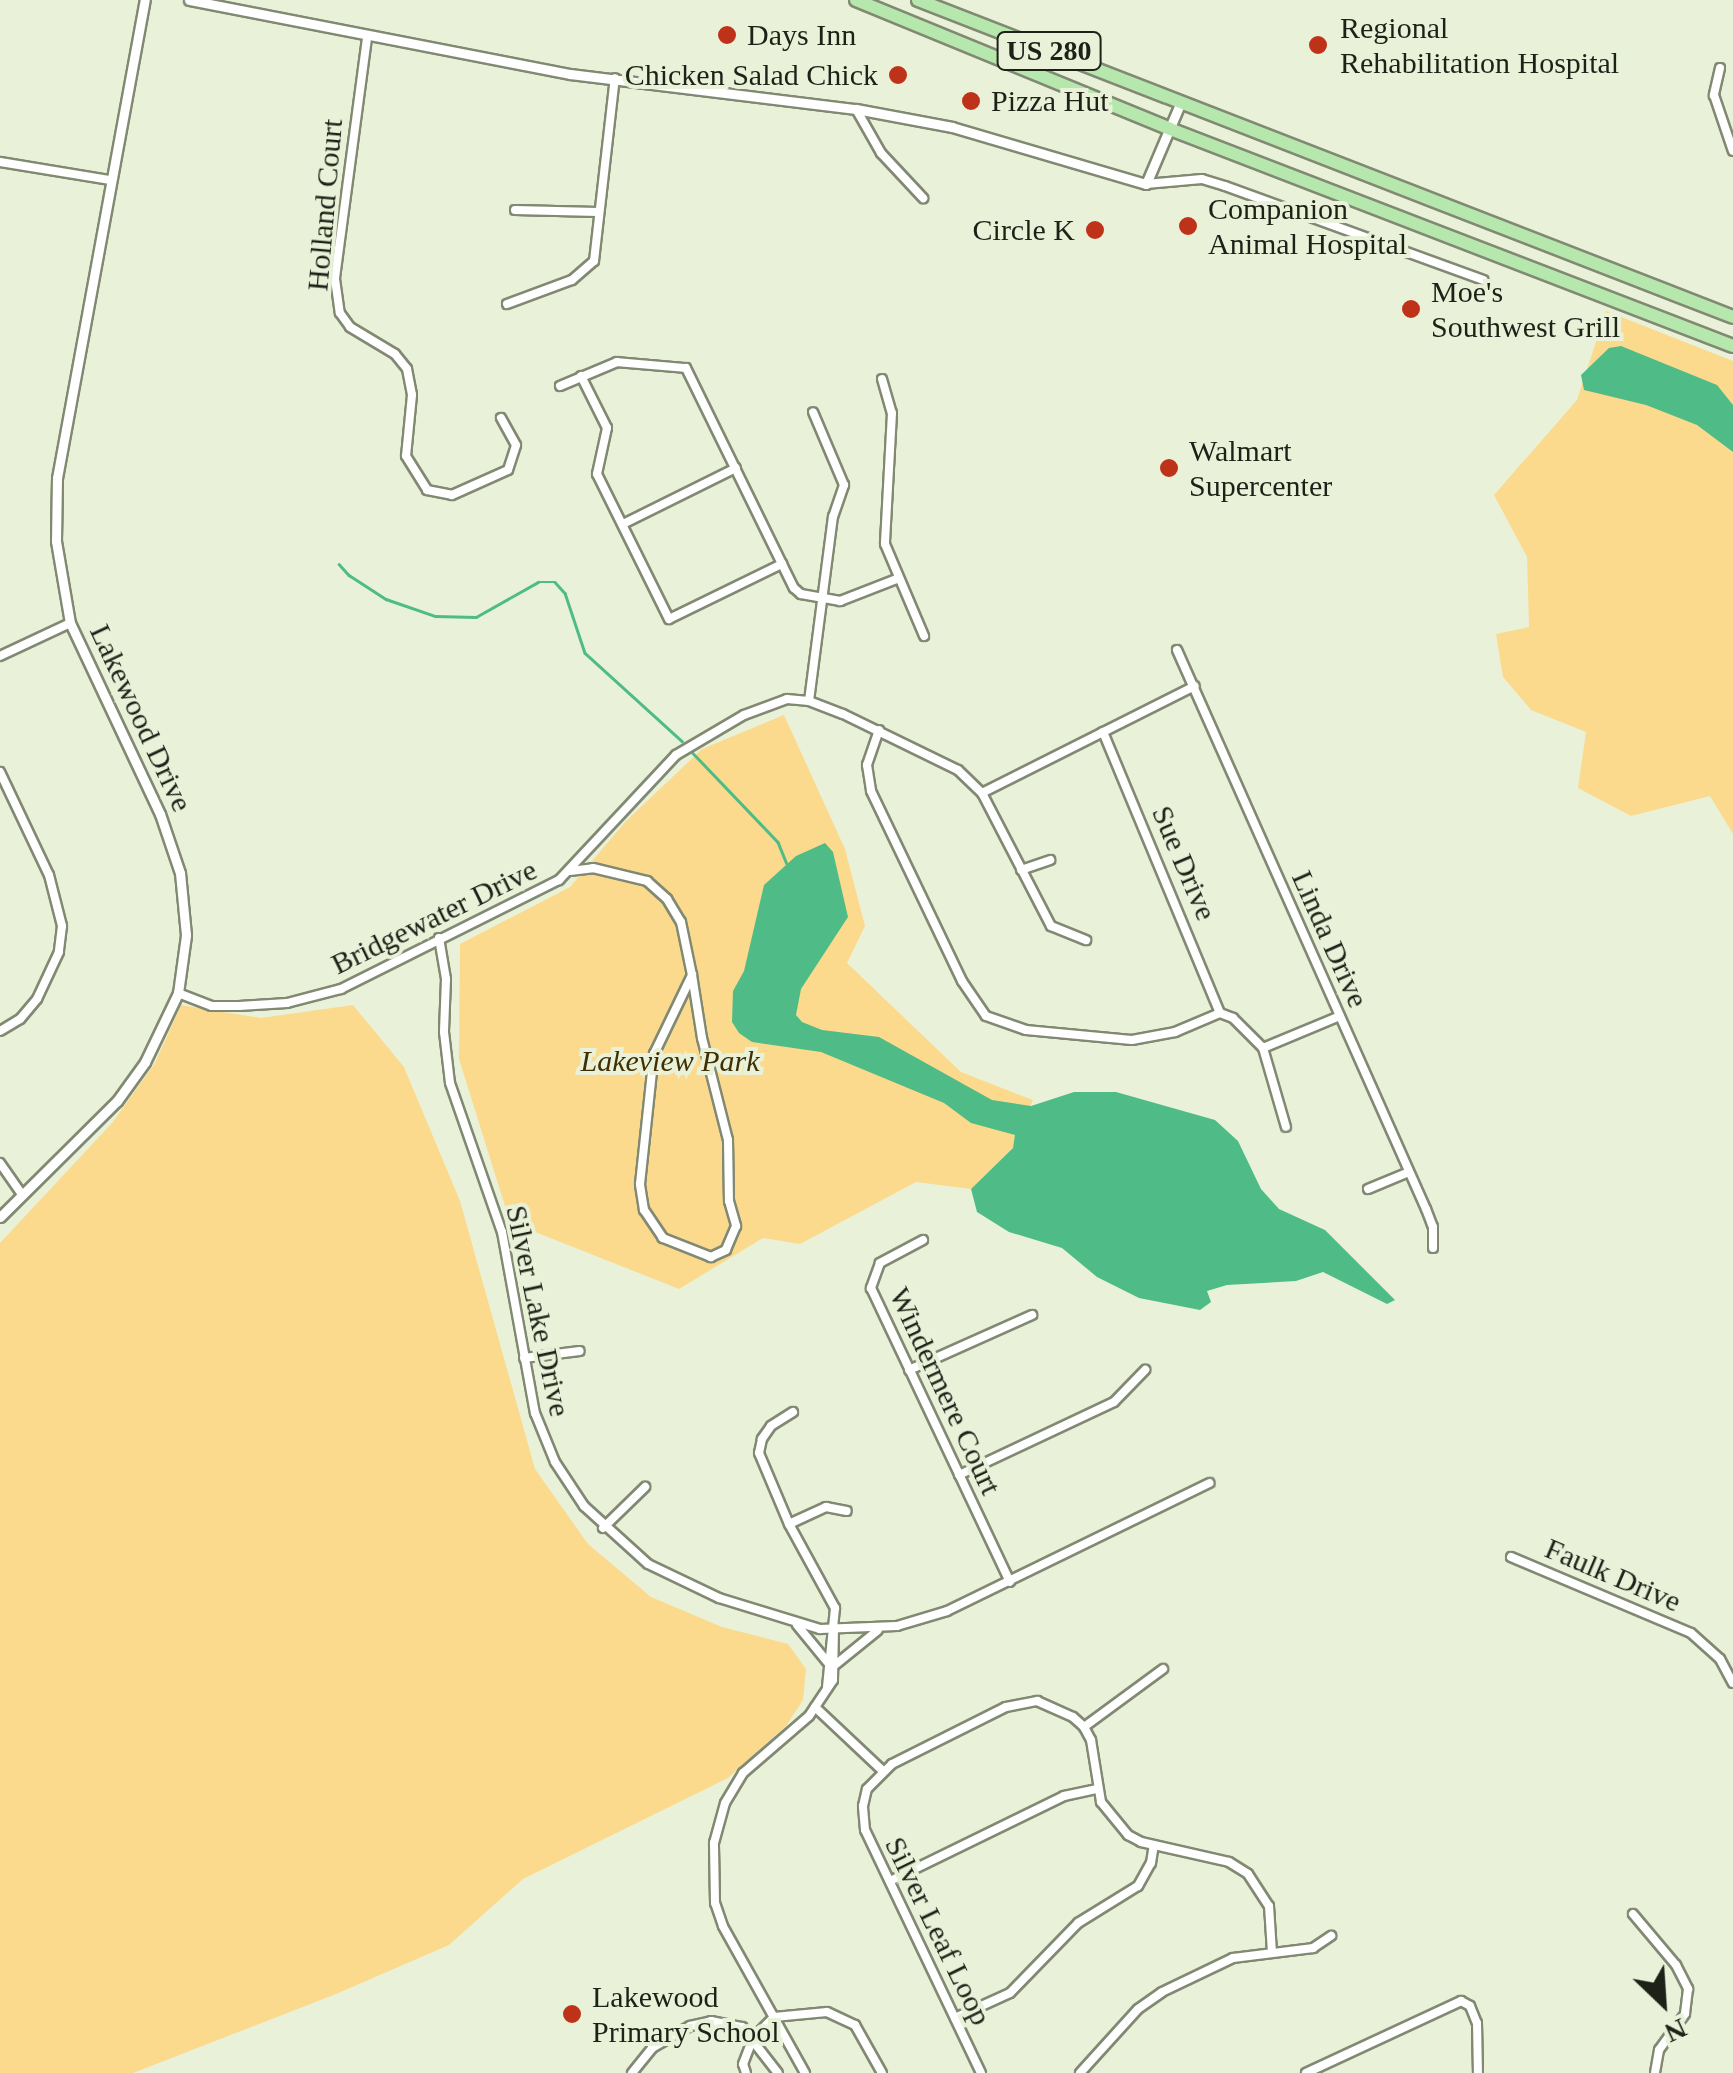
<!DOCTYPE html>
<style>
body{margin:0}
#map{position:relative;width:1733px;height:2073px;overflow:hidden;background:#e9f2d9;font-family:"Times New Roman",serif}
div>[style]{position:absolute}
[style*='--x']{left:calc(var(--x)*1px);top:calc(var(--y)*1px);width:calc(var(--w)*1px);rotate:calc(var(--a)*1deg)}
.green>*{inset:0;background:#fbda8d}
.water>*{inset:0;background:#4fbc87}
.stream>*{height:2.5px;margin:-1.25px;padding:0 1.25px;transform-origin:1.25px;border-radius:1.25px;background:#4fbc87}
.roads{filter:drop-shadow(2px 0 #818973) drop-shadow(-2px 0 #818973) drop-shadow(0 2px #818973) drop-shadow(0 -2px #818973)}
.minor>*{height:8px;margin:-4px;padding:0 4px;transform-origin:4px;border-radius:4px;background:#fff}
.tertiary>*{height:9px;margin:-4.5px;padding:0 4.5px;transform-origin:4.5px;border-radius:4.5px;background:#fff}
.trunk>*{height:12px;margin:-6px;padding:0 6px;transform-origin:6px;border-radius:6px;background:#b6e8ae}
.dots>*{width:28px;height:28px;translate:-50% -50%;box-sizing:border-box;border:5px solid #e9f2d9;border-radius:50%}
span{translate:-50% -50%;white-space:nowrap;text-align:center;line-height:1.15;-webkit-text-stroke:8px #e9f2d9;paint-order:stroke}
.shield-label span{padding:2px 8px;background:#e9f2d9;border:2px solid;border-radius:8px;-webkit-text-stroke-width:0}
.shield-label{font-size:28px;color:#1e2118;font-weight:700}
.poi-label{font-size:30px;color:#1e2118}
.left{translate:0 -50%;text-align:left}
.right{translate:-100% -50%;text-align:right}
.street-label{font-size:30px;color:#1e2118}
.park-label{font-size:30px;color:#402f02;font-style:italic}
.north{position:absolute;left:1613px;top:1953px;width:100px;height:100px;-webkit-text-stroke:8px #e9f2d9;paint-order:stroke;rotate:155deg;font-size:28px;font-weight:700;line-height:40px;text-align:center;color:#1e2118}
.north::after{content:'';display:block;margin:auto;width:35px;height:45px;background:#1e2118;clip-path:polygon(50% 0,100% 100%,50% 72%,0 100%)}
</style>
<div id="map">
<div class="green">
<div style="clip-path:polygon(1606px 311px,1733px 361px,1733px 834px,1710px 796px,1631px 816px,1578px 788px,1586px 732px,1531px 710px,1503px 677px,1496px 634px,1529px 627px,1527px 557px,1494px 495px,1577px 400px)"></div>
<div style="clip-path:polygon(784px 715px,845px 849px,865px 926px,847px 963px,961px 1072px,1033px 1100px,1013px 1148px,971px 1189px,916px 1182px,800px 1244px,763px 1238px,679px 1289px,510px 1222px,459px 1059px,460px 944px,570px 887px,626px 821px,702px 749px)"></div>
<div style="clip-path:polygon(181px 1005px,261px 1018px,353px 1005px,404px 1067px,460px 1201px,535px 1469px,588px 1544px,651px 1597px,722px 1627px,788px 1644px,806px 1669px,803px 1700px,786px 1726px,728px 1778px,523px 1879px,449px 1945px,336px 1994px,133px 2073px,0 2073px,0 1243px,112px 1123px,155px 1063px)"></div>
</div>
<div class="water">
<div style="clip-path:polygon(1621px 346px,1717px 385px,1733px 405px,1733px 452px,1697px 425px,1646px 405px,1584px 390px,1581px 375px,1609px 348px)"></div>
<div style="clip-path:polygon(825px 843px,833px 852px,848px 917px,801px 989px,796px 1015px,802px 1022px,822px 1030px,879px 1037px,992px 1100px,1031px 1106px,1074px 1092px,1116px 1092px,1215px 1120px,1238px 1141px,1261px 1189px,1279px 1209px,1325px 1230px,1395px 1300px,1387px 1304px,1323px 1272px,1296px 1281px,1227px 1285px,1207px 1291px,1211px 1302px,1200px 1310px,1139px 1298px,1097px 1277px,1062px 1248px,1009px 1232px,977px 1212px,971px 1189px,1013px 1148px,1015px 1135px,971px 1123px,944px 1103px,821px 1052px,752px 1042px,739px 1033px,732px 1022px,733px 991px,744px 971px,764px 885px,796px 856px)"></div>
</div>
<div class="stream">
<div style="--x:339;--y:564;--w:15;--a:48"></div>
<div style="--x:349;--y:575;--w:44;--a:33"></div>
<div style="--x:386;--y:599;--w:52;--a:19.1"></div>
<div style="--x:435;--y:616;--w:41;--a:1.4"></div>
<div style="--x:476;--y:617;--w:71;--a:-29.4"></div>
<div style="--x:538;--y:582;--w:17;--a:0"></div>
<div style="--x:555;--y:582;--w:15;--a:48"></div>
<div style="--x:565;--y:593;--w:63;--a:71.6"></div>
<div style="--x:585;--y:653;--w:131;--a:42.2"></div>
<div style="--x:690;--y:750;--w:127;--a:46.3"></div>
<div style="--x:778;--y:842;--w:24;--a:68"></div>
</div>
<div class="roads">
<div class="minor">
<div style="--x:367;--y:38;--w:243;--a:97.6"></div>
<div style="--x:335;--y:279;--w:34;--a:82"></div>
<div style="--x:340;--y:313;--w:17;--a:54"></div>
<div style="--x:350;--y:327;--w:52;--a:31"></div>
<div style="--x:395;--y:354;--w:19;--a:51"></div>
<div style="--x:407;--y:369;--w:26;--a:79"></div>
<div style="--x:412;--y:395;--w:61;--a:95.6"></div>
<div style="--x:406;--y:456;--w:40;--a:58"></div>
<div style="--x:427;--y:490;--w:25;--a:11"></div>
<div style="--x:452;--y:495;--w:61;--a:-24.1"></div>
<div style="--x:508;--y:470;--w:26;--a:-72"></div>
<div style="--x:516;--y:445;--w:31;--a:-119"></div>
<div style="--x:1720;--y:68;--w:28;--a:103"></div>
<div style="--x:1714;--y:95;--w:59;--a:71.3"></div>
<div style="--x:856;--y:109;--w:51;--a:60.4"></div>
<div style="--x:881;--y:153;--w:62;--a:47"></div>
<div style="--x:0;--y:162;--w:111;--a:9.3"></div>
<div style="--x:1146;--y:184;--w:56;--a:-5.1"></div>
<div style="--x:1202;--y:179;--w:24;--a:17"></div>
<div style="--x:1225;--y:186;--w:275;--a:20"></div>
<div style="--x:515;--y:210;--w:83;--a:1.4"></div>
<div style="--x:507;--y:304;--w:69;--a:-20.3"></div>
<div style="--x:572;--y:280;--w:29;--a:-41"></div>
<div style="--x:594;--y:261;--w:184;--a:-83.5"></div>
<div style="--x:581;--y:376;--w:58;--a:63.4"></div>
<div style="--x:607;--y:428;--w:47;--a:102.3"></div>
<div style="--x:597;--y:474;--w:162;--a:63.6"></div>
<div style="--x:669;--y:619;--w:126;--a:-26"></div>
<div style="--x:882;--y:379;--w:35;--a:74"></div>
<div style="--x:892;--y:413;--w:131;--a:93.1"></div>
<div style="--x:885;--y:544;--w:100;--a:67"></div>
<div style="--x:560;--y:386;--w:62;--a:-22.8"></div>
<div style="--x:617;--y:362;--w:69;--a:5"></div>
<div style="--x:686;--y:368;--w:245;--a:63.9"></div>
<div style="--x:794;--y:588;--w:9;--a:41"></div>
<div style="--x:801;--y:594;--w:40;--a:10"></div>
<div style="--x:840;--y:601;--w:63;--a:-21.3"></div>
<div style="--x:623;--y:524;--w:126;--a:-26.4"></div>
<div style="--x:1177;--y:650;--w:612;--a:65.99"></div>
<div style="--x:1426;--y:1209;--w:19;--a:69"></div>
<div style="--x:1433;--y:1227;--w:21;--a:90"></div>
<div style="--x:0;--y:656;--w:77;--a:-25.2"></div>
<div style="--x:809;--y:701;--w:186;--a:-82.6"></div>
<div style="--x:833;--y:517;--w:34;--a:-71"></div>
<div style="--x:844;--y:485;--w:79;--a:-113"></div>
<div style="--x:879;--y:730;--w:37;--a:109"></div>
<div style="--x:867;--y:765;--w:26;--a:81"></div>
<div style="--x:871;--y:791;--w:211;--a:64.4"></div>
<div style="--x:962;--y:981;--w:42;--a:55.6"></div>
<div style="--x:986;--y:1016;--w:42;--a:19.3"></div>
<div style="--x:1026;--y:1030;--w:106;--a:5.4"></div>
<div style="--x:1132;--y:1040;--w:44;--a:-10.5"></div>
<div style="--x:1175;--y:1032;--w:49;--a:-22.9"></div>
<div style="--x:1220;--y:1013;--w:14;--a:21"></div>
<div style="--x:1233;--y:1018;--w:42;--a:45"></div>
<div style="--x:1103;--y:732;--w:304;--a:67.4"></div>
<div style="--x:0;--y:772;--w:114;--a:64.6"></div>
<div style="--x:49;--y:875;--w:53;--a:75.7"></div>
<div style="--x:62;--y:926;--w:26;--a:97"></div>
<div style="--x:59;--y:952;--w:52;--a:115.1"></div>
<div style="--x:37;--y:999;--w:26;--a:130"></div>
<div style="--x:20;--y:1019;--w:23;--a:149"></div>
<div style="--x:982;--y:793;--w:238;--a:-26.7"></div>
<div style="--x:1021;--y:870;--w:31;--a:-19"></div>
<div style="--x:570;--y:871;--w:23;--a:-7"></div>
<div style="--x:593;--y:868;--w:56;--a:13.5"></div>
<div style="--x:647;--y:881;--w:27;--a:42"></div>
<div style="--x:667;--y:899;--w:27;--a:59"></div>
<div style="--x:681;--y:922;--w:54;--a:78.3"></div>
<div style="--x:439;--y:938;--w:42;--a:80.3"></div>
<div style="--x:446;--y:979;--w:53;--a:92.2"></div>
<div style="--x:444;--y:1032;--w:51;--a:83.3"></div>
<div style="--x:450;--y:1083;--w:158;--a:70.8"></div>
<div style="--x:502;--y:1232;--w:184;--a:79.7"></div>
<div style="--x:535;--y:1413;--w:53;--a:67.8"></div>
<div style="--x:555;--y:1462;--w:53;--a:56.6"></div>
<div style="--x:584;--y:1506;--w:86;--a:42.2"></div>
<div style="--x:648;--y:1564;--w:79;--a:25.6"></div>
<div style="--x:719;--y:1598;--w:106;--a:17.1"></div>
<div style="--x:820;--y:1629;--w:77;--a:-2.2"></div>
<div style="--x:897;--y:1626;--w:52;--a:-16.7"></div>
<div style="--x:947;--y:1611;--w:292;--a:-26"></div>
<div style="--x:692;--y:975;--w:64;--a:81"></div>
<div style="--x:702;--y:1038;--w:105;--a:75.7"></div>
<div style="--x:728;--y:1140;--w:61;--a:89.1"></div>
<div style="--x:729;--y:1201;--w:26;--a:74"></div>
<div style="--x:736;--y:1226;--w:26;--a:113"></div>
<div style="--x:726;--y:1250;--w:17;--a:155"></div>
<div style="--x:711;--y:1257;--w:52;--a:-158.4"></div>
<div style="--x:663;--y:1238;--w:34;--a:-124"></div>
<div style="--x:644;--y:1210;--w:26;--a:-99"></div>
<div style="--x:640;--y:1184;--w:131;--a:-83.9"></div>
<div style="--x:654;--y:1054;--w:88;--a:-64.3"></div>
<div style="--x:178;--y:993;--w:36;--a:21"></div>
<div style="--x:212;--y:1006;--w:27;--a:0"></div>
<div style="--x:239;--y:1006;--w:48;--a:-3.6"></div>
<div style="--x:287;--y:1003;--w:56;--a:-14.5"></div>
<div style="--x:341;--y:989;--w:244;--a:-26.6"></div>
<div style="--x:559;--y:880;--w:171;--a:-46.9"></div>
<div style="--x:676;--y:755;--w:79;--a:-30.5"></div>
<div style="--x:744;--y:715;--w:46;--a:-20.4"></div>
<div style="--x:787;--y:699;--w:22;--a:5"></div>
<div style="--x:809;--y:701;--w:36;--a:21"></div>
<div style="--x:843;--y:714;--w:128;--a:26"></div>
<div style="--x:958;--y:770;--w:33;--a:44"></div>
<div style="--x:982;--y:793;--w:150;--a:62.6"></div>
<div style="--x:1051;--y:926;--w:38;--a:22"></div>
<div style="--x:1263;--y:1048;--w:83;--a:-22.6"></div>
<div style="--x:1263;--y:1048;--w:82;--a:73.8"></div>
<div style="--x:0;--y:1163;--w:39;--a:55"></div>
<div style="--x:1368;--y:1189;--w:44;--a:-22.5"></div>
<div style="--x:923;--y:1240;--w:49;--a:151.9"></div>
<div style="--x:880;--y:1263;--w:27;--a:110"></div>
<div style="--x:871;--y:1288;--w:325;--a:64.7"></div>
<div style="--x:524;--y:1358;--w:56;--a:-7.1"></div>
<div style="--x:909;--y:1370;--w:135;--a:-24.1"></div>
<div style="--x:793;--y:1412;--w:26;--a:148"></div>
<div style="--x:771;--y:1426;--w:16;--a:125"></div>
<div style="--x:762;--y:1439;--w:14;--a:102"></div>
<div style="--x:759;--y:1453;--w:77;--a:67.1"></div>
<div style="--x:789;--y:1524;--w:96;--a:61.3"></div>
<div style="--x:835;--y:1608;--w:79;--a:95.8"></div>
<div style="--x:959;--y:1475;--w:171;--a:-25.2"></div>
<div style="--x:1114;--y:1402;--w:45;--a:-45.9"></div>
<div style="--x:789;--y:1524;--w:41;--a:-24.7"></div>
<div style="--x:826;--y:1507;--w:21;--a:11"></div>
<div style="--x:603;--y:1528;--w:59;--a:-44.3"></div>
<div style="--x:1511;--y:1557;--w:195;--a:22.9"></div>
<div style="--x:1691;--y:1633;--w:39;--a:42"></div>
<div style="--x:1720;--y:1659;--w:27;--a:62"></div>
<div style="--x:797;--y:1625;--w:50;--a:50.6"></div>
<div style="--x:835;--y:1665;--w:55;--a:-39.1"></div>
<div style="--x:815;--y:1707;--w:93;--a:43.3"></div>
<div style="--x:1084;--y:1727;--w:98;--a:-36.3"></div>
<div style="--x:890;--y:1881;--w:194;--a:-26"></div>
<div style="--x:1064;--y:1796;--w:34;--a:-12"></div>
<div style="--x:1633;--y:1914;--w:67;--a:49.9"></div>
<div style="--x:1676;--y:1965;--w:27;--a:63"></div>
<div style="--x:1688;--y:1989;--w:25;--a:97"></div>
<div style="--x:1685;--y:2014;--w:44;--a:125.8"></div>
<div style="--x:1659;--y:2050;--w:23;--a:100"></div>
<div style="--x:955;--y:2018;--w:60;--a:-24.4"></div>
<div style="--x:1010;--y:1993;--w:98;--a:-45.8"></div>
<div style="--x:1078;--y:1923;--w:70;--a:-31.7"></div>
<div style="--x:1138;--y:1886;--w:26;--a:-61"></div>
<div style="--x:1151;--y:1863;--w:18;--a:-81"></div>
<div style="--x:632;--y:2073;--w:32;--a:-51"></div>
<div style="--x:652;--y:2048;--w:44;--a:-30.1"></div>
<div style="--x:690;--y:2026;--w:22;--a:-13"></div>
<div style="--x:711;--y:2021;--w:32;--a:11"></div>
<div style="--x:742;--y:2027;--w:58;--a:52"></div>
<div style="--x:746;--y:2073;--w:9;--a:-108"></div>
<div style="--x:743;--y:2064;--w:28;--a:-69"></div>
<div style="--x:753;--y:2038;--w:30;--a:-45"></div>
<div style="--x:774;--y:2017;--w:53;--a:-5.4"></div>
<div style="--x:827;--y:2012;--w:31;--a:25"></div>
<div style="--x:855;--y:2025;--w:55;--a:60.6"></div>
<div style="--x:805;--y:2073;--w:168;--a:-119.2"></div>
<div style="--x:723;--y:1926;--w:24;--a:-109"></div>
<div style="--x:715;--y:1903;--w:60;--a:-91"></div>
<div style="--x:714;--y:1843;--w:41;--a:-74.6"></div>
<div style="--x:725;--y:1803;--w:35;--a:-59"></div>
<div style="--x:743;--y:1773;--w:87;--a:-40.8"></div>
<div style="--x:809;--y:1716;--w:43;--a:-56.3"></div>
<div style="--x:833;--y:1680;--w:50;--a:-88.9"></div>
<div style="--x:981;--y:2073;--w:269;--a:-115.5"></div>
<div style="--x:865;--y:1830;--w:24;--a:-95"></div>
<div style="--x:863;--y:1806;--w:17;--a:-77"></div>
<div style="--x:867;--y:1789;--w:35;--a:-45"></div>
<div style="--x:892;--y:1764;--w:127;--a:-26.6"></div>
<div style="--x:1006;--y:1707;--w:32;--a:-11"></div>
<div style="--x:1037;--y:1701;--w:39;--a:24"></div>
<div style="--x:1073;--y:1717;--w:15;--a:42"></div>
<div style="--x:1084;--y:1727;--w:15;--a:62"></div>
<div style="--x:1091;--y:1740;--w:63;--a:80.8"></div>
<div style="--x:1101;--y:1802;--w:43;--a:50.7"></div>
<div style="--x:1128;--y:1835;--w:15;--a:28"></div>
<div style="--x:1141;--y:1842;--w:90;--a:12.8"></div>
<div style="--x:1229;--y:1862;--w:22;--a:32"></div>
<div style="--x:1248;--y:1874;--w:38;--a:57"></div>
<div style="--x:1269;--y:1906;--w:46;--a:86.3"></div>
<div style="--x:1080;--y:2073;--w:86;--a:-47.8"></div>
<div style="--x:1138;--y:2009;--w:29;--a:-35"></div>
<div style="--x:1162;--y:1992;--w:79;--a:-25.6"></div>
<div style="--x:1233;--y:1958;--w:81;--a:-7.1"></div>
<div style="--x:1313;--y:1948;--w:22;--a:-34"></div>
<div style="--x:1306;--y:2073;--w:171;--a:-24.9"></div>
<div style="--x:1461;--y:2001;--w:10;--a:29"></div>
<div style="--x:1470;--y:2006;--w:18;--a:68"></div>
<div style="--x:1477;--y:2023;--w:50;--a:88.9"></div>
</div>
<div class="tertiary">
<div style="--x:189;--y:0;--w:388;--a:11"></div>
<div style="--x:570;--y:74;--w:288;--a:7"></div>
<div style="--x:856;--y:109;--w:98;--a:10.6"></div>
<div style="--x:952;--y:127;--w:202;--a:16.4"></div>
<div style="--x:1146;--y:184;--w:87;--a:-67"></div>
<div style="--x:0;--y:1217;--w:165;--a:-44.8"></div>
<div style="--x:117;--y:1101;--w:48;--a:-54.3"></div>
<div style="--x:145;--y:1062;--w:76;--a:-64.4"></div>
<div style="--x:178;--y:993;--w:59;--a:-82.1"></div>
<div style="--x:186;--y:935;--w:62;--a:-95.5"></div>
<div style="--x:180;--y:873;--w:62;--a:-108.7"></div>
<div style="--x:160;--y:814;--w:211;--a:-115.2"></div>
<div style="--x:70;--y:623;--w:83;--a:-99.7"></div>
<div style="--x:56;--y:541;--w:63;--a:-89.1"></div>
<div style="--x:57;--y:478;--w:486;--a:-79.6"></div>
</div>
<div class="trunk">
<div style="--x:856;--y:0;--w:339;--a:22.3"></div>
<div style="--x:1170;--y:129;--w:603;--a:21.08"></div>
<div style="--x:918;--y:0;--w:874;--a:21.25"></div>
</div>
</div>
<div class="dots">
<div style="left:727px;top:35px;background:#bd3219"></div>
<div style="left:1318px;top:45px;background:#bd3219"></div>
<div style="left:898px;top:75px;background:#bd3219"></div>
<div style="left:971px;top:101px;background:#bd3219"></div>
<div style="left:1188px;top:226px;background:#bd3219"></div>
<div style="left:1095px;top:230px;background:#bd3219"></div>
<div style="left:1411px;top:309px;background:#bd3219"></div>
<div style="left:1169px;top:468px;background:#bd3219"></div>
<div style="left:572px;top:2014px;background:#bd3219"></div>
</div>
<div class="shield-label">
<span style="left:1049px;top:51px">US 280</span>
</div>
<div class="poi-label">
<span class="left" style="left:1340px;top:45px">Regional<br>Rehabilitation Hospital</span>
<span class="left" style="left:747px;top:35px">Days Inn</span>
<span class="right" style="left:878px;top:75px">Chicken Salad Chick</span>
<span class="left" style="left:991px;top:101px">Pizza Hut</span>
<span class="left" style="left:1208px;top:226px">Companion<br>Animal Hospital</span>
<span class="right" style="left:1075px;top:230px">Circle K</span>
<span class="left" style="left:1431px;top:309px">Moe's<br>Southwest Grill</span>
<span class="left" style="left:1189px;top:468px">Walmart<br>Supercenter</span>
<span class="left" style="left:592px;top:2014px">Lakewood<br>Primary School</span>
</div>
<div class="street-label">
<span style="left:325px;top:205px;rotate:-85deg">Holland Court</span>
<span style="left:141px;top:718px;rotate:65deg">Lakewood Drive</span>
<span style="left:1184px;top:863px;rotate:67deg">Sue Drive</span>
<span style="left:434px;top:917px;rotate:-26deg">Bridgewater Drive</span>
<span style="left:1330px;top:939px;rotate:66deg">Linda Drive</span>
<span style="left:538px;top:1311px;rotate:78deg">Silver Lake Drive</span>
<span style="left:945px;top:1391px;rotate:65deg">Windermere Court</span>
<span style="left:1613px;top:1575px;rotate:23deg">Faulk Drive</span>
<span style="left:938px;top:1931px;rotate:64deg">Silver Leaf Loop</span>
</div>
<div class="park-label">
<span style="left:670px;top:1061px">Lakeview Park</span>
</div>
<div class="north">N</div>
</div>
